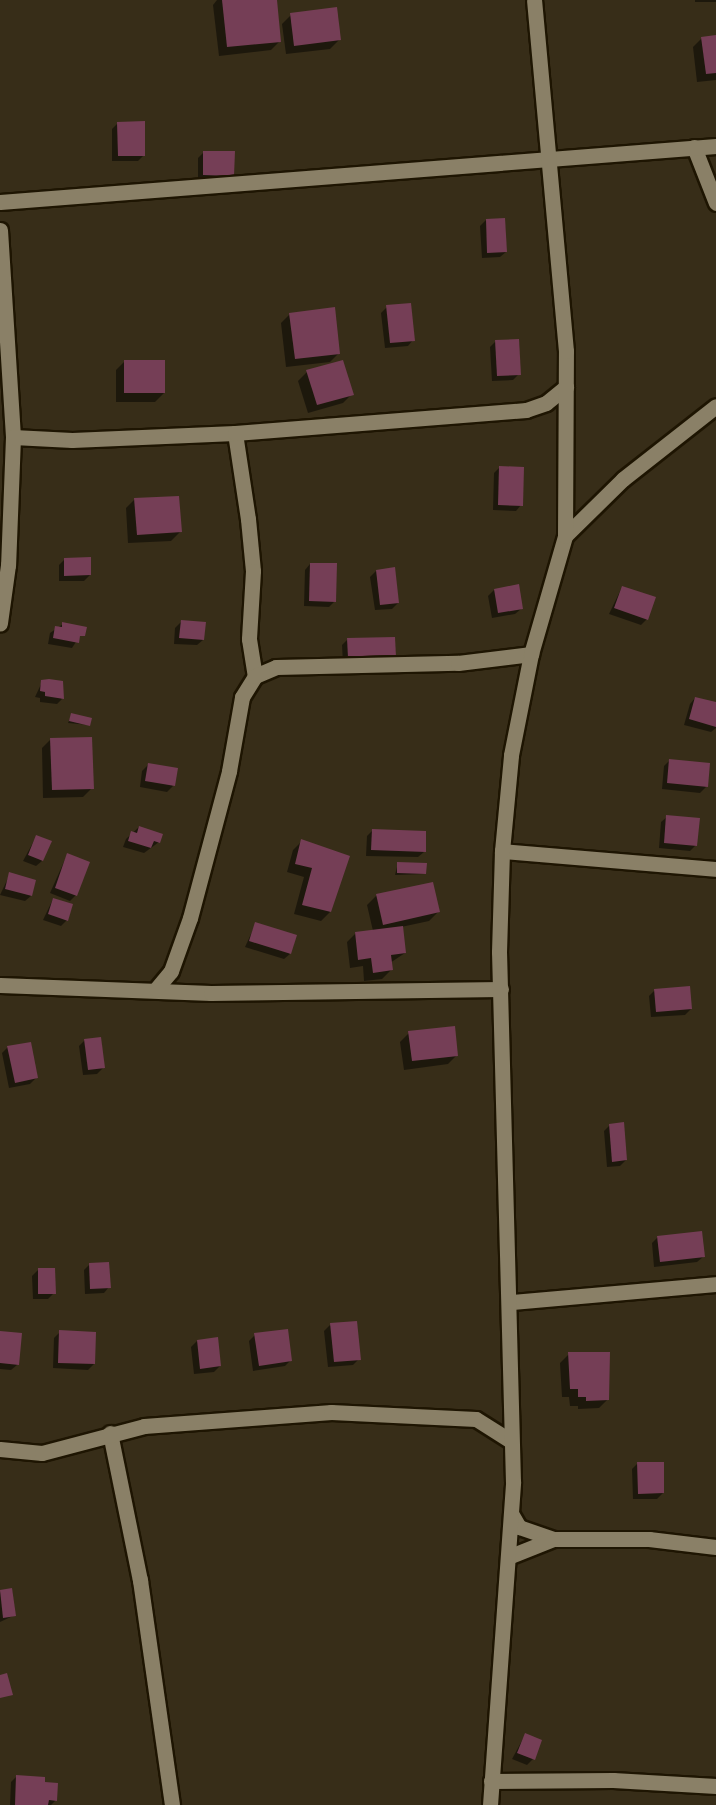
<!DOCTYPE html>
<style>
body{margin:0}
#map{position:relative;width:716px;height:1805px;overflow:hidden;background:#372d18;font-family:"Times New Roman",serif}
div>[style]{position:absolute}
[style*='--x']{left:calc(var(--x)*1px);top:calc(var(--y)*1px);width:calc(var(--w)*1px);rotate:calc(var(--a)*1deg)}
.shadow>*{inset:0;background:#0007}
.building>*{inset:0;background:#753e56}
.roads{filter:drop-shadow(2px 0 #1e1502) drop-shadow(-2px 0 #1e1502) drop-shadow(0 2px #1e1502) drop-shadow(0 -2px #1e1502)}
.minor>*{height:15px;margin:-7.5px;padding:0 7.5px;transform-origin:7.5px;border-radius:7.5px;background:#8a8067}
span{translate:-50% -50%;white-space:nowrap;text-align:center;line-height:1.15;-webkit-text-stroke:5px #372d18;paint-order:stroke}
</style>
<div id="map">
<div class="shadow">
<div style="clip-path:polygon(217px 0,275px 0,280px 41px,271px 50px,219px 56px,213px 5px)"></div>
<div style="clip-path:polygon(695px 0,716px 0,716px 2px,695px 2px)"></div>
<div style="clip-path:polygon(291px 15px,339px 40px,330px 49px,286px 54px,282px 24px)"></div>
<div style="clip-path:polygon(716px 37px,716px 80px,697px 82px,693px 47px,702px 38px)"></div>
<div style="clip-path:polygon(118px 123px,144px 155px,138px 161px,112px 161px,112px 129px)"></div>
<div style="clip-path:polygon(204px 152px,233px 175px,227px 181px,198px 181px,198px 158px)"></div>
<div style="clip-path:polygon(486px 220px,506px 252px,500px 257px,482px 258px,480px 226px)"></div>
<div style="clip-path:polygon(387px 307px,413px 340px,408px 346px,385px 348px,381px 313px)"></div>
<div style="clip-path:polygon(290px 314px,339px 353px,330px 362px,286px 367px,281px 323px)"></div>
<div style="clip-path:polygon(496px 341px,519px 374px,513px 380px,492px 381px,490px 347px)"></div>
<div style="clip-path:polygon(125px 361px,164px 393px,155px 402px,116px 402px,116px 370px)"></div>
<div style="clip-path:polygon(307px 372px,352px 394px,343px 403px,308px 413px,298px 381px)"></div>
<div style="clip-path:polygon(500px 467px,521px 505px,516px 511px,493px 510px,494px 473px)"></div>
<div style="clip-path:polygon(135px 499px,180px 532px,171px 541px,128px 543px,126px 508px)"></div>
<div style="clip-path:polygon(65px 559px,90px 575px,84px 581px,59px 581px,59px 565px)"></div>
<div style="clip-path:polygon(310px 564px,335px 601px,329px 607px,304px 606px,305px 570px)"></div>
<div style="clip-path:polygon(376px 571px,398px 603px,392px 609px,375px 610px,370px 577px)"></div>
<div style="clip-path:polygon(622px 587px,647px 619px,641px 625px,609px 614px)"></div>
<div style="clip-path:polygon(494px 590px,521px 609px,515px 614px,492px 618px,488px 596px)"></div>
<div style="clip-path:polygon(181px 622px,203px 640px,197px 645px,174px 644px,175px 628px)"></div>
<div style="clip-path:polygon(63px 624px,85px 628px,72px 648px,48px 644px,50px 633px)"></div>
<div style="clip-path:polygon(348px 639px,394px 657px,343px 664px,342px 645px)"></div>
<div style="clip-path:polygon(42px 682px,62px 699px,57px 704px,40px 702px,40px 698px,35px 697px)"></div>
<div style="clip-path:polygon(695px 698px,716px 704px,716px 728px,711px 732px,684px 725px,690px 704px)"></div>
<div style="clip-path:polygon(72px 715px,89px 725px,68px 723px)"></div>
<div style="clip-path:polygon(51px 739px,92px 788px,83px 797px,43px 798px,42px 748px)"></div>
<div style="clip-path:polygon(670px 760px,706px 787px,700px 793px,662px 789px,664px 766px)"></div>
<div style="clip-path:polygon(148px 765px,173px 786px,167px 792px,140px 787px,142px 771px)"></div>
<div style="clip-path:polygon(667px 817px,696px 845px,690px 851px,659px 848px,661px 822px)"></div>
<div style="clip-path:polygon(139px 827px,159px 842px,144px 853px,123px 847px,126px 839px)"></div>
<div style="clip-path:polygon(373px 830px,424px 852px,418px 857px,366px 856px,367px 836px)"></div>
<div style="clip-path:polygon(36px 837px,42px 861px,36px 866px,23px 861px)"></div>
<div style="clip-path:polygon(302px 841px,330px 912px,321px 921px,294px 914px,304px 877px,287px 872px,293px 850px)"></div>
<div style="clip-path:polygon(67px 855px,76px 895px,70px 901px,50px 893px)"></div>
<div style="clip-path:polygon(398px 863px,425px 874px,395px 875px)"></div>
<div style="clip-path:polygon(10px 874px,31px 896px,25px 901px,0 895px)"></div>
<div style="clip-path:polygon(376px 896px,438px 912px,429px 921px,401px 927px,405px 953px,390px 963px,391px 970px,382px 979px,364px 981px,363px 966px,350px 968px,347px 942px,356px 933px,373px 931px,367px 905px)"></div>
<div style="clip-path:polygon(53px 899px,67px 920px,61px 926px,43px 920px)"></div>
<div style="clip-path:polygon(256px 923px,290px 954px,284px 959px,245px 947px)"></div>
<div style="clip-path:polygon(655px 990px,691px 1009px,685px 1015px,651px 1017px,649px 996px)"></div>
<div style="clip-path:polygon(409px 1033px,457px 1055px,448px 1064px,404px 1070px,400px 1042px)"></div>
<div style="clip-path:polygon(85px 1040px,103px 1068px,97px 1074px,83px 1075px,79px 1046px)"></div>
<div style="clip-path:polygon(8px 1047px,36px 1078px,30px 1084px,9px 1088px,2px 1053px)"></div>
<div style="clip-path:polygon(610px 1125px,626px 1160px,620px 1166px,607px 1167px,604px 1131px)"></div>
<div style="clip-path:polygon(658px 1237px,703px 1257px,697px 1262px,654px 1267px,652px 1243px)"></div>
<div style="clip-path:polygon(89px 1265px,109px 1287px,104px 1293px,85px 1294px,84px 1270px)"></div>
<div style="clip-path:polygon(38px 1270px,54px 1293px,48px 1299px,33px 1299px,32px 1276px)"></div>
<div style="clip-path:polygon(330px 1325px,359px 1359px,353px 1365px,328px 1367px,324px 1331px)"></div>
<div style="clip-path:polygon(0 1332px,17px 1365px,11px 1370px,0 1369px)"></div>
<div style="clip-path:polygon(60px 1332px,94px 1364px,88px 1370px,53px 1368px,54px 1338px)"></div>
<div style="clip-path:polygon(255px 1335px,291px 1360px,285px 1366px,253px 1371px,249px 1341px)"></div>
<div style="clip-path:polygon(197px 1341px,220px 1366px,214px 1372px,194px 1374px,191px 1347px)"></div>
<div style="clip-path:polygon(569px 1354px,608px 1399px,599px 1408px,578px 1409px,578px 1406px,570px 1406px,569px 1397px,562px 1397px,560px 1363px)"></div>
<div style="clip-path:polygon(638px 1463px,663px 1493px,657px 1499px,633px 1499px,632px 1469px)"></div>
<div style="clip-path:polygon(11px 1590px,15px 1615px,0 1622px,0 1592px)"></div>
<div style="clip-path:polygon(525px 1735px,533px 1759px,527px 1765px,512px 1759px)"></div>
<div style="clip-path:polygon(17px 1776px,43px 1783px,56px 1800px,51px 1805px,10px 1805px,11px 1782px)"></div>
</div>
<div class="building">
<div style="clip-path:polygon(222px 0,277px 0,281px 42px,227px 47px)"></div>
<div style="clip-path:polygon(337px 7px,341px 40px,294px 46px,290px 13px)"></div>
<div style="clip-path:polygon(716px 35px,716px 73px,706px 74px,701px 37px)"></div>
<div style="clip-path:polygon(145px 121px,145px 156px,118px 156px,117px 122px)"></div>
<div style="clip-path:polygon(203px 151px,235px 151px,234px 176px,203px 175px)"></div>
<div style="clip-path:polygon(505px 218px,507px 252px,487px 253px,486px 219px)"></div>
<div style="clip-path:polygon(411px 303px,415px 341px,390px 343px,386px 305px)"></div>
<div style="clip-path:polygon(335px 307px,340px 354px,295px 359px,289px 313px)"></div>
<div style="clip-path:polygon(519px 339px,521px 375px,497px 376px,495px 340px)"></div>
<div style="clip-path:polygon(124px 360px,165px 360px,165px 393px,124px 393px)"></div>
<div style="clip-path:polygon(343px 360px,354px 395px,317px 405px,306px 370px)"></div>
<div style="clip-path:polygon(499px 466px,524px 467px,523px 506px,498px 505px)"></div>
<div style="clip-path:polygon(179px 496px,182px 532px,137px 535px,134px 498px)"></div>
<div style="clip-path:polygon(91px 557px,91px 575px,64px 576px,64px 558px)"></div>
<div style="clip-path:polygon(310px 563px,337px 563px,336px 602px,309px 601px)"></div>
<div style="clip-path:polygon(395px 567px,399px 603px,380px 605px,376px 570px)"></div>
<div style="clip-path:polygon(519px 584px,523px 609px,498px 613px,494px 589px)"></div>
<div style="clip-path:polygon(622px 586px,656px 597px,648px 620px,614px 608px)"></div>
<div style="clip-path:polygon(181px 620px,206px 622px,204px 640px,179px 638px)"></div>
<div style="clip-path:polygon(62px 622px,87px 627px,85px 636px,80px 636px,79px 643px,53px 638px,55px 626px,62px 627px)"></div>
<div style="clip-path:polygon(395px 637px,396px 657px,348px 658px,347px 638px)"></div>
<div style="clip-path:polygon(49px 679px,63px 681px,64px 699px,45px 696px,45px 692px,40px 691px,41px 680px)"></div>
<div style="clip-path:polygon(695px 697px,716px 702px,716px 727px,689px 719px)"></div>
<div style="clip-path:polygon(71px 713px,92px 718px,90px 726px,69px 721px)"></div>
<div style="clip-path:polygon(92px 737px,94px 789px,52px 790px,50px 738px)"></div>
<div style="clip-path:polygon(669px 759px,710px 763px,708px 787px,667px 783px)"></div>
<div style="clip-path:polygon(148px 763px,178px 768px,175px 786px,145px 781px)"></div>
<div style="clip-path:polygon(666px 815px,700px 818px,697px 846px,664px 843px)"></div>
<div style="clip-path:polygon(139px 826px,163px 834px,160px 843px,154px 841px,151px 848px,128px 841px,131px 831px,137px 833px)"></div>
<div style="clip-path:polygon(372px 829px,426px 831px,426px 852px,371px 850px)"></div>
<div style="clip-path:polygon(36px 835px,52px 841px,43px 861px,28px 855px)"></div>
<div style="clip-path:polygon(301px 839px,350px 856px,331px 912px,302px 905px,312px 868px,295px 864px)"></div>
<div style="clip-path:polygon(67px 853px,90px 862px,77px 896px,55px 888px)"></div>
<div style="clip-path:polygon(397px 862px,427px 863px,426px 874px,397px 873px)"></div>
<div style="clip-path:polygon(9px 872px,36px 880px,32px 896px,5px 889px)"></div>
<div style="clip-path:polygon(433px 882px,440px 912px,383px 925px,376px 894px)"></div>
<div style="clip-path:polygon(53px 898px,73px 904px,68px 921px,48px 914px)"></div>
<div style="clip-path:polygon(255px 922px,297px 935px,291px 954px,249px 941px)"></div>
<div style="clip-path:polygon(403px 926px,406px 953px,391px 955px,393px 970px,373px 973px,371px 958px,358px 960px,355px 932px)"></div>
<div style="clip-path:polygon(690px 986px,692px 1009px,656px 1012px,654px 989px)"></div>
<div style="clip-path:polygon(455px 1026px,458px 1056px,412px 1061px,408px 1031px)"></div>
<div style="clip-path:polygon(101px 1037px,105px 1068px,88px 1070px,84px 1039px)"></div>
<div style="clip-path:polygon(31px 1042px,38px 1078px,15px 1083px,7px 1046px)"></div>
<div style="clip-path:polygon(624px 1122px,627px 1160px,612px 1162px,609px 1124px)"></div>
<div style="clip-path:polygon(702px 1231px,705px 1257px,660px 1262px,657px 1236px)"></div>
<div style="clip-path:polygon(109px 1262px,111px 1288px,90px 1289px,89px 1263px)"></div>
<div style="clip-path:polygon(38px 1268px,55px 1268px,56px 1294px,38px 1294px)"></div>
<div style="clip-path:polygon(357px 1321px,361px 1360px,334px 1362px,330px 1323px)"></div>
<div style="clip-path:polygon(288px 1329px,292px 1361px,259px 1366px,254px 1333px)"></div>
<div style="clip-path:polygon(59px 1330px,96px 1332px,95px 1364px,58px 1363px)"></div>
<div style="clip-path:polygon(0 1331px,22px 1333px,19px 1365px,0 1363px)"></div>
<div style="clip-path:polygon(218px 1337px,221px 1366px,200px 1369px,197px 1340px)"></div>
<div style="clip-path:polygon(568px 1352px,610px 1352px,609px 1400px,586px 1401px,586px 1397px,578px 1397px,578px 1389px,570px 1389px)"></div>
<div style="clip-path:polygon(637px 1462px,664px 1462px,664px 1493px,638px 1494px)"></div>
<div style="clip-path:polygon(12px 1588px,16px 1616px,3px 1618px,0 1590px)"></div>
<div style="clip-path:polygon(7px 1673px,13px 1695px,0 1698px,0 1675px)"></div>
<div style="clip-path:polygon(525px 1733px,542px 1740px,535px 1760px,517px 1753px)"></div>
<div style="clip-path:polygon(16px 1775px,45px 1777px,45px 1782px,58px 1783px,57px 1801px,49px 1800px,48px 1805px,15px 1805px)"></div>
</div>
<div class="roads">
<div class="minor">
<div style="--x:694;--y:147;--w:60;--a:68.6"></div>
<div style="--x:0;--y:202;--w:718;--a:-4.47"></div>
<div style="--x:0;--y:230;--w:207;--a:86.4"></div>
<div style="--x:13;--y:437;--w:128;--a:92.2"></div>
<div style="--x:8;--y:565;--w:59;--a:97.9"></div>
<div style="--x:235;--y:433;--w:87;--a:81.4"></div>
<div style="--x:248;--y:519;--w:52;--a:84.5"></div>
<div style="--x:253;--y:571;--w:68;--a:93.4"></div>
<div style="--x:249;--y:639;--w:37;--a:81"></div>
<div style="--x:13;--y:437;--w:59;--a:2.9"></div>
<div style="--x:72;--y:440;--w:163;--a:-2.5"></div>
<div style="--x:235;--y:433;--w:292;--a:-4.5"></div>
<div style="--x:526;--y:410;--w:21;--a:-19"></div>
<div style="--x:546;--y:403;--w:26;--a:-39"></div>
<div style="--x:565;--y:536;--w:81;--a:-44.5"></div>
<div style="--x:623;--y:479;--w:118;--a:-38.1"></div>
<div style="--x:502;--y:851;--w:215;--a:4.8"></div>
<div style="--x:0;--y:985;--w:211;--a:2.2"></div>
<div style="--x:211;--y:993;--w:290;--a:-0.8"></div>
<div style="--x:156;--y:989;--w:23;--a:-50"></div>
<div style="--x:171;--y:971;--w:56;--a:-70.3"></div>
<div style="--x:190;--y:918;--w:152;--a:-75.1"></div>
<div style="--x:229;--y:771;--w:75;--a:-80"></div>
<div style="--x:242;--y:697;--w:25;--a:-58"></div>
<div style="--x:255;--y:676;--w:23;--a:-23"></div>
<div style="--x:276;--y:667;--w:182;--a:-1.3"></div>
<div style="--x:458;--y:663;--w:74;--a:-7"></div>
<div style="--x:511;--y:1302;--w:206;--a:-5"></div>
<div style="--x:110;--y:1433;--w:150;--a:78.5"></div>
<div style="--x:140;--y:1580;--w:227;--a:81.9"></div>
<div style="--x:0;--y:1449;--w:42;--a:5.4"></div>
<div style="--x:42;--y:1453;--w:106;--a:-14.8"></div>
<div style="--x:144;--y:1426;--w:188;--a:-4.3"></div>
<div style="--x:331;--y:1412;--w:145;--a:2.8"></div>
<div style="--x:476;--y:1419;--w:41;--a:32.2"></div>
<div style="--x:512;--y:1515;--w:14;--a:60"></div>
<div style="--x:519;--y:1527;--w:36;--a:19"></div>
<div style="--x:553;--y:1539;--w:96;--a:0"></div>
<div style="--x:649;--y:1539;--w:67;--a:6.8"></div>
<div style="--x:508;--y:1557;--w:48;--a:-21.8"></div>
<div style="--x:491;--y:1781;--w:122;--a:-0.5"></div>
<div style="--x:613;--y:1780;--w:103;--a:3.3"></div>
<div style="--x:490;--y:1805;--w:324;--a:-85.9"></div>
<div style="--x:513;--y:1482;--w:530;--a:-91.51"></div>
<div style="--x:499;--y:952;--w:101;--a:-88.3"></div>
<div style="--x:502;--y:851;--w:96;--a:-84.6"></div>
<div style="--x:511;--y:755;--w:103;--a:-78.8"></div>
<div style="--x:531;--y:654;--w:123;--a:-73.9"></div>
<div style="--x:565;--y:536;--w:185;--a:-89.7"></div>
<div style="--x:566;--y:351;--w:352;--a:-95.2"></div>
</div>
</div>
</div>
